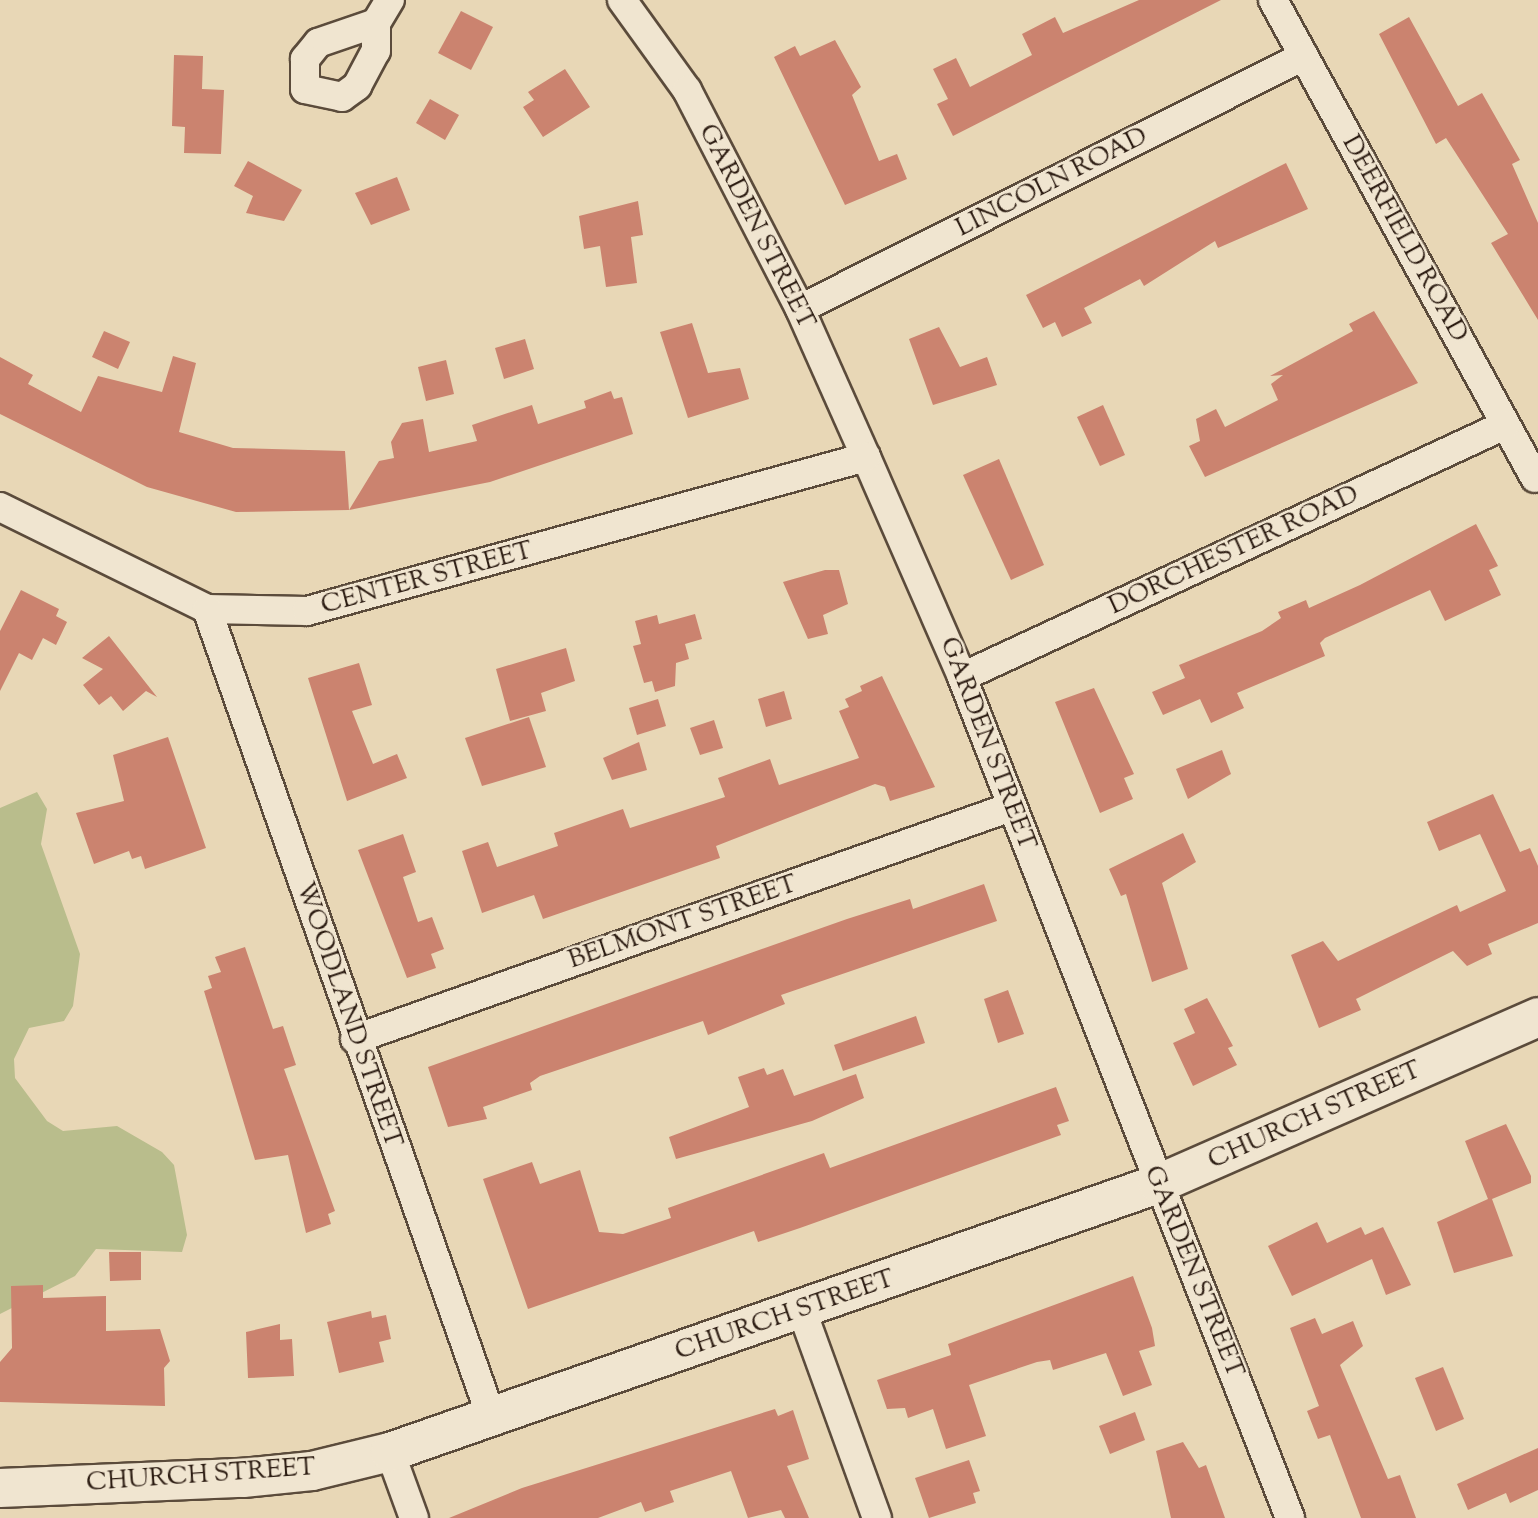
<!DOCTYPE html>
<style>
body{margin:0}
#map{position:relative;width:1538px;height:1518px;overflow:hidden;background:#e8d7b6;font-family:"Sorts Mill Goudy",serif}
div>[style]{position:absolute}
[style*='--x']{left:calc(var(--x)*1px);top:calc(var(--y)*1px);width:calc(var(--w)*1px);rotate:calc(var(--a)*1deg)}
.green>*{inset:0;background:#b9bd8c}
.building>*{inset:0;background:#cb836f}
.roads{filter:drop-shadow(2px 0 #5b4b3b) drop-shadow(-2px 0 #5b4b3b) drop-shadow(0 2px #5b4b3b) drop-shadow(0 -2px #5b4b3b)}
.street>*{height:28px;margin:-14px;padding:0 14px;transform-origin:14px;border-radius:14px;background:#f0e5d0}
.secondary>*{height:38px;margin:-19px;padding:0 19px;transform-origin:19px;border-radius:19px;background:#f0e5d0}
span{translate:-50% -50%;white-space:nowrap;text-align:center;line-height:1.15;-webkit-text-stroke:5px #f0e5d0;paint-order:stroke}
.street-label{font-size:26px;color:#2c1c12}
</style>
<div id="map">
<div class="green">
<div style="clip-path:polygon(37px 792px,47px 809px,41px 844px,80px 954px,73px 1006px,64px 1021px,29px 1028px,14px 1059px,15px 1078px,47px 1121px,63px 1131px,117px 1126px,162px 1152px,174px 1165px,187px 1235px,182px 1252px,96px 1249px,75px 1276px,0 1314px,0 808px)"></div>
</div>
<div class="building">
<div style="clip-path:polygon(1139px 0,1221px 0,953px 136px,937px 104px,948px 99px,933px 69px,956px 58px,970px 87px,1032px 55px,1022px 34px,1055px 17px,1063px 33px)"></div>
<div style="clip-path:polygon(461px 11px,493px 27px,471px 70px,438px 53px)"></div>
<div style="clip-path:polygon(1409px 17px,1458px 106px,1482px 93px,1520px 160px,1512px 164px,1538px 223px,1538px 320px,1491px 243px,1508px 234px,1446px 138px,1436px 144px,1379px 34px)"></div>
<div style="clip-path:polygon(835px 40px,861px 87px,852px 95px,879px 161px,897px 154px,907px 179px,845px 205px,774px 57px,795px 46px,800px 56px)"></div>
<div style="clip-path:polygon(174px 55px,203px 56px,202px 89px,224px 90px,221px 154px,184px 153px,185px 127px,172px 126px)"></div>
<div style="clip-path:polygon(565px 69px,590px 107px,543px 137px,523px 107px,534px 100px,528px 92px)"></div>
<div style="clip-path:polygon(430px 99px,459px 115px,445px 140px,416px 123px)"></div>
<div style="clip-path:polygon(248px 161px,302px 190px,284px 221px,246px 213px,253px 196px,234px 186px)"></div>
<div style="clip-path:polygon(1286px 163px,1308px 209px,1218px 248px,1215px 241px,1144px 286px,1140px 279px,1084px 308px,1092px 323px,1062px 337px,1055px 322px,1043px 328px,1026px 295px)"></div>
<div style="clip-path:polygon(397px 177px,410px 210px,371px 225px,355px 193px)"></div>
<div style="clip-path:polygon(638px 201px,643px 235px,631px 237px,637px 283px,606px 287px,600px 246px,584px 249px,579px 216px)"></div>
<div style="clip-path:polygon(1374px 311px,1418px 383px,1205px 477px,1189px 446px,1200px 441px,1196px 419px,1216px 409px,1225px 427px,1278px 400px,1271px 384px,1283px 375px,1270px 376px,1353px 331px,1349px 324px)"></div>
<div style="clip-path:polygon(692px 323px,708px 373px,740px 368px,749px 399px,688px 418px,660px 332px)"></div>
<div style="clip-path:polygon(939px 327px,960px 367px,987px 357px,997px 385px,933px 405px,909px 339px)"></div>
<div style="clip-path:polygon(104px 331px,130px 342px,118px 369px,92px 357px)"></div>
<div style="clip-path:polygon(525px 339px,534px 369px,504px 379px,495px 348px)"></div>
<div style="clip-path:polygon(173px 356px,196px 363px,179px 432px,233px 448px,345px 451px,349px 510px,236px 512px,147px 487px,0 414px,0 357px,33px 375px,28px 384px,81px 412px,98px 376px,162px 392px)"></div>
<div style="clip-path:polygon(446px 360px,454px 394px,426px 401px,418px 367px)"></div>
<div style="clip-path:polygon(611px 391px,614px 399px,622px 397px,633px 434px,490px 482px,349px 510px,379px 461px,394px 458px,391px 442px,402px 423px,423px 419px,429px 452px,477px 441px,472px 425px,532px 405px,538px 424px,586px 408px,584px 401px)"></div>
<div style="clip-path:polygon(1103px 405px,1125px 455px,1100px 466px,1077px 417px)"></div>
<div style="clip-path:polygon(999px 459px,1044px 565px,1011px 580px,963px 475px)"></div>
<div style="clip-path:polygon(1476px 524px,1498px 566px,1489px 570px,1501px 595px,1445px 621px,1430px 590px,1325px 638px,1320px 643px,1325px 656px,1237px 693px,1244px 708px,1211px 723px,1200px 699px,1163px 715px,1152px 692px,1185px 678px,1179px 665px,1262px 631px,1281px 618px,1278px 612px,1306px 600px,1309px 608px,1360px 585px)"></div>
<div style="clip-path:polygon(825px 570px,839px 570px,848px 604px,823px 615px,828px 634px,808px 639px,783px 582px)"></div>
<div style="clip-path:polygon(21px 590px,59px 609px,56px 616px,67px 622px,56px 645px,43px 638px,32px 660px,19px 653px,0 691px,0 631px)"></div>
<div style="clip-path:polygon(695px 614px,702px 639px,685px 644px,689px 659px,676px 663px,675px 686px,655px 692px,652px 681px,644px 683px,633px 646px,641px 644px,635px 621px,657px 615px,659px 624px)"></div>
<div style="clip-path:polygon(109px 636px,157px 697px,146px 691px,123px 711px,111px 696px,99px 705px,83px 685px,103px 669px,82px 658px)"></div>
<div style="clip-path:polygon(566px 648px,575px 681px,541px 693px,546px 711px,510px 721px,496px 669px)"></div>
<div style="clip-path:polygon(359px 663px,372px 705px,352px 711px,373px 764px,397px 754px,407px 778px,347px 801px,308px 678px)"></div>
<div style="clip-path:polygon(882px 676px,935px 787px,890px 801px,885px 787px,875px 784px,716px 846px,720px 858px,543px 919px,534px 895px,482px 913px,462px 851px,488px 842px,497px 867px,558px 846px,554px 833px,623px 809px,630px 828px,725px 797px,718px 778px,770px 759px,779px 785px,859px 758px,839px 711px,849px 707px,845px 699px,862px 691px,860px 686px)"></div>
<div style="clip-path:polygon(1094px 688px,1134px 774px,1124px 778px,1133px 799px,1100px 813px,1055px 702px)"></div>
<div style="clip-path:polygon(784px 691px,792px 719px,766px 727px,758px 699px)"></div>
<div style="clip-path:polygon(658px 699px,666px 726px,637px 735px,629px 708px)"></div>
<div style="clip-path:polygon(529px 717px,546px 767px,482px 786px,465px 738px)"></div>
<div style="clip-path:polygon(714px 720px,723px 748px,700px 755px,690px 728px)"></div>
<div style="clip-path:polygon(168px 737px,206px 848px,145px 869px,141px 856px,132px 859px,129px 851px,94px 864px,76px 813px,124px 801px,113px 755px)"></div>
<div style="clip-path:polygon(639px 742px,647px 770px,612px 780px,603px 758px)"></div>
<div style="clip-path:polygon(1222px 750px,1231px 774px,1188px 799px,1176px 769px)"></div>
<div style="clip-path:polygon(1493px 794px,1520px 852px,1530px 848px,1538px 866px,1538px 923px,1488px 944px,1492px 954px,1467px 966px,1453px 951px,1356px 999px,1361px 1010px,1319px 1028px,1291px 955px,1323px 941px,1338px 961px,1457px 905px,1460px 912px,1506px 891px,1480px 834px,1439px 851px,1427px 822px)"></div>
<div style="clip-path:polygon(1183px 833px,1196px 862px,1162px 883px,1188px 969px,1152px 982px,1126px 894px,1121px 896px,1109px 869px)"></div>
<div style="clip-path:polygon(403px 834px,416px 872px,403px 877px,418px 922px,432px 917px,444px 949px,431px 954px,436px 968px,407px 978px,358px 850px)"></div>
<div style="clip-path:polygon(984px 884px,997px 921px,781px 995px,785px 1004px,708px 1035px,703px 1021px,540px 1076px,530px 1083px,532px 1090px,483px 1107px,487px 1119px,448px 1127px,428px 1067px,847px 919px,910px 899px,913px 909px)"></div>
<div style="clip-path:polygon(245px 947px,273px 1029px,283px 1026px,296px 1065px,284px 1069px,335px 1211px,328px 1214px,331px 1224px,306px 1233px,288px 1155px,255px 1160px,204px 991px,212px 988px,208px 976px,221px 972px,215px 957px)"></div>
<div style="clip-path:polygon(1008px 990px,1024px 1034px,998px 1043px,984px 999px)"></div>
<div style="clip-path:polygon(1207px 998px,1233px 1046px,1228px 1048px,1237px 1065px,1193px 1086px,1173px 1043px,1195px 1033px,1184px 1009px)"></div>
<div style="clip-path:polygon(916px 1016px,925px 1043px,843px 1071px,834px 1045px)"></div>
<div style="clip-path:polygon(764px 1068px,767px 1075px,783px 1069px,794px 1096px,856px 1074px,864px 1098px,812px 1121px,676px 1159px,669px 1137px,749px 1107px,738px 1077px)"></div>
<div style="clip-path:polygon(1056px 1087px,1069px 1121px,1057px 1125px,1061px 1135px,800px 1228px,758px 1242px,754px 1231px,528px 1309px,483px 1179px,532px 1162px,540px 1184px,580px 1170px,599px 1232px,623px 1234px,671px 1218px,668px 1208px,824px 1153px,830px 1168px)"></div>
<div style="clip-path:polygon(1506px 1124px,1531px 1176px,1531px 1183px,1492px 1199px,1513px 1256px,1454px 1273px,1437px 1222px,1488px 1199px,1465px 1141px)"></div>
<div style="clip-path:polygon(1317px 1222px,1327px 1243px,1361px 1227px,1365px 1235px,1383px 1227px,1411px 1285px,1386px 1295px,1372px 1259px,1292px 1296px,1268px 1246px)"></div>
<div style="clip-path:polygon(109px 1252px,141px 1252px,141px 1280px,110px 1281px)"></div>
<div style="clip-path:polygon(1133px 1276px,1152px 1328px,1155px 1346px,1139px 1351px,1152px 1385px,1123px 1396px,1106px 1353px,1053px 1370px,1050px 1360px,1037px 1362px,969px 1385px,986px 1436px,946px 1449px,933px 1409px,908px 1418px,905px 1408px,887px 1409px,877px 1380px,951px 1355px,948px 1344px)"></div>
<div style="clip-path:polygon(43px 1285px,43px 1298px,106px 1296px,106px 1331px,160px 1329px,170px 1361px,164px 1368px,165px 1406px,0 1402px,0 1362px,12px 1348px,11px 1286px)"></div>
<div style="clip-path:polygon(371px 1311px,372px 1318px,386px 1315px,391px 1339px,379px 1342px,384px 1362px,339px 1373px,327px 1322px)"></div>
<div style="clip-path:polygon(1315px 1318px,1322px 1334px,1353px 1321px,1363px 1346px,1340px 1365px,1388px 1479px,1400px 1475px,1416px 1518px,1361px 1518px,1330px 1435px,1318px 1439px,1307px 1411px,1319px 1406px,1290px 1328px)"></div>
<div style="clip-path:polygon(280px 1324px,280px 1340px,292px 1339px,294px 1376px,248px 1378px,246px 1332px)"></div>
<div style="clip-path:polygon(1443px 1367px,1464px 1419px,1436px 1431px,1415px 1378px)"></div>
<div style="clip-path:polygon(775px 1409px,778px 1416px,793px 1410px,809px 1459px,787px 1466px,809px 1518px,785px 1518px,781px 1510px,748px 1518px,731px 1471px,670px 1491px,674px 1502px,645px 1512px,641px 1502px,598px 1518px,449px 1518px,522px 1488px)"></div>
<div style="clip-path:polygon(1135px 1412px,1145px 1440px,1110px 1454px,1099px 1426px)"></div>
<div style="clip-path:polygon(1183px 1442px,1199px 1468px,1206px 1465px,1225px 1518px,1171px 1518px,1156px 1451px)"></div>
<div style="clip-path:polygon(1538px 1448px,1538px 1490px,1510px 1503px,1506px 1493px,1468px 1510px,1457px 1484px)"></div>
<div style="clip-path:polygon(969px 1460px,980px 1491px,973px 1493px,976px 1503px,929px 1518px,915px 1478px)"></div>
</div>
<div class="roads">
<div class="street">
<div style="--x:622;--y:0;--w:111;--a:54.2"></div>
<div style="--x:687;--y:90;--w:246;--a:62.7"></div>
<div style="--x:800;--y:309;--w:162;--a:66"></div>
<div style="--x:866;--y:457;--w:240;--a:66.4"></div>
<div style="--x:962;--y:677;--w:903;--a:68.69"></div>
<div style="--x:1273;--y:0;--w:545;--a:61.27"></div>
<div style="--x:376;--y:23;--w:61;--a:161"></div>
<div style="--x:318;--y:43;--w:21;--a:129"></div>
<div style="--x:305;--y:59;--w:30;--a:90"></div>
<div style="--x:305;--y:89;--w:38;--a:12"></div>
<div style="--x:342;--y:97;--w:19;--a:-36"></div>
<div style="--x:357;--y:86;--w:40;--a:-62"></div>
<div style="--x:376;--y:51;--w:28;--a:-90"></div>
<div style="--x:376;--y:23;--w:27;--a:-59"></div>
<div style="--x:800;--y:309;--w:564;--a:-26.66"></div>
<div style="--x:0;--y:507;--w:231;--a:26.2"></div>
<div style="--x:207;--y:609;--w:100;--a:1.1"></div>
<div style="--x:307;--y:611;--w:580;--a:-15.4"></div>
<div style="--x:207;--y:609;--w:859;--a:70.62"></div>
<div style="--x:962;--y:677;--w:599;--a:-24.9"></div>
<div style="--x:355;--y:1039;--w:696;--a:-19.48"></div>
<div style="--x:802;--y:1311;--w:220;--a:70.1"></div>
<div style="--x:390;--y:1452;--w:70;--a:70"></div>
</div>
<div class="secondary">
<div style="--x:0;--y:1488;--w:243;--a:-2.4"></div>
<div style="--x:243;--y:1478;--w:69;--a:-5.8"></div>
<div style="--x:312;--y:1471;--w:80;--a:-13.7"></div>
<div style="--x:390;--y:1452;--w:813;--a:-19.24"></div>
<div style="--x:1158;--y:1184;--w:415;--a:-23.7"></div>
</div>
</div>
<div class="street-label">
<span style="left:1052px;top:183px;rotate:-27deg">LINCOLN ROAD</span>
<span style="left:756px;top:227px;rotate:63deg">GARDEN STREET</span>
<span style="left:1404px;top:239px;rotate:61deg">DEERFIELD ROAD</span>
<span style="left:1234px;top:551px;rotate:-25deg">DORCHESTER ROAD</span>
<span style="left:427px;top:579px;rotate:-15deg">CENTER STREET</span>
<span style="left:987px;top:744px;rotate:69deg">GARDEN STREET</span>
<span style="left:683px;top:923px;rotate:-19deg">BELMONT STREET</span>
<span style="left:348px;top:1015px;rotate:71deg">WOODLAND STREET</span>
<span style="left:1315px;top:1116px;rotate:-24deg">CHURCH STREET</span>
<span style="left:1193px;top:1272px;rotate:68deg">GARDEN STREET</span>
<span style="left:785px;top:1316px;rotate:-19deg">CHURCH STREET</span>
<span style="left:201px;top:1476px;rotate:-4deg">CHURCH STREET</span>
</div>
</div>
